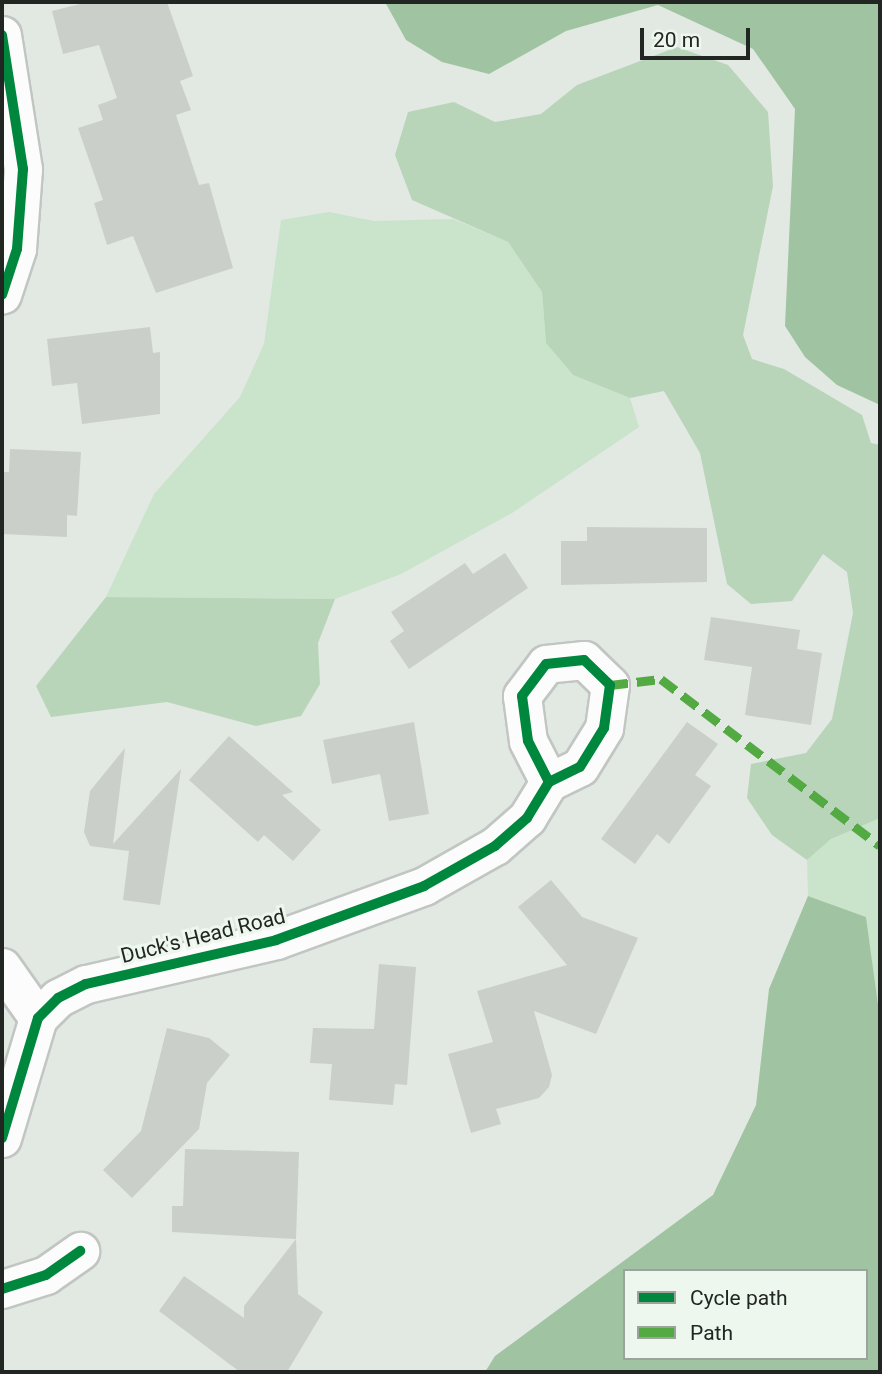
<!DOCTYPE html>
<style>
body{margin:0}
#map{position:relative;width:882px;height:1374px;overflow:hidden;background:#e2e8e2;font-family:Roboto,sans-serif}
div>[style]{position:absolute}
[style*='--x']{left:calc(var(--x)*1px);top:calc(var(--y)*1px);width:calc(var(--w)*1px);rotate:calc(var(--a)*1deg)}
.green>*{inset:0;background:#c9e4ca}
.forest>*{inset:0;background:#b8d5b9}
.water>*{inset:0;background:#a0c4a2}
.building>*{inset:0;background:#cacfca}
.roads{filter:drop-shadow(2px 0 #c1c6c2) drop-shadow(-2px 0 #c1c6c2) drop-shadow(0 2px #c1c6c2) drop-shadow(0 -2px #c1c6c2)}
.street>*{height:37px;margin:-18.5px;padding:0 18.5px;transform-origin:18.5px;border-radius:18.5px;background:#fbfcfb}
.quiet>*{height:9px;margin-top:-4.5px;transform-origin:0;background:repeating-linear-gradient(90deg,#53aa43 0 18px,transparent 0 27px)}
.cycleway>*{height:10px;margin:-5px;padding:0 5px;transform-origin:5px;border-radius:5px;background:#00873e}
span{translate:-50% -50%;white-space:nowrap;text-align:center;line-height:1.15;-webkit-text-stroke:6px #edf7ed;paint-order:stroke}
.street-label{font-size:21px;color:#222622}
.frame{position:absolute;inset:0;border:4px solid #222622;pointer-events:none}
.legend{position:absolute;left:623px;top:1269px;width:245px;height:91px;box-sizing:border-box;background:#edf7ed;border:2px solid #9ca39c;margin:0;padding:9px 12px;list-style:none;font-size:21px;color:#222622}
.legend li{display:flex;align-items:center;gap:14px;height:35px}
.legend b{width:35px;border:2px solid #9ca39c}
.scale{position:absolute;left:640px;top:28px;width:110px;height:32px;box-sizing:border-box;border:4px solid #222622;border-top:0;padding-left:9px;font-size:21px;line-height:24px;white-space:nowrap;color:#222622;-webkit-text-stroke:5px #edf7ed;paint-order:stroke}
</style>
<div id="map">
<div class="green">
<div style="clip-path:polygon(329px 212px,374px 221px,453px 219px,508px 242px,542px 292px,546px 343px,573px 375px,630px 398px,639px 427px,512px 513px,401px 574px,335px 599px,106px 597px,154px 494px,240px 397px,264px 344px,281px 220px)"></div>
<div style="clip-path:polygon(876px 817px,880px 818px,880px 1019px,866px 917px,808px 896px,807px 860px,831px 839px)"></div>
</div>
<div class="forest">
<div style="clip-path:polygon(677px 47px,728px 65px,768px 112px,773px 186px,743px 335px,752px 359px,784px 369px,862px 415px,871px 443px,880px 445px,880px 818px,831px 839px,807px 860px,772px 835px,747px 798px,751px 764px,806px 753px,832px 719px,853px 613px,847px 572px,823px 554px,792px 601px,751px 604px,727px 584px,700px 453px,664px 391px,630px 398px,573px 375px,546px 343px,542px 292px,508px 242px,412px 200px,395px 155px,408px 112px,454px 102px,495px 122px,541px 114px,577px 85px)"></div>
<div style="clip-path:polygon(106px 597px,335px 599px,318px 643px,320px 684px,301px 716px,256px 726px,167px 702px,51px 717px,36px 686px)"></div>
</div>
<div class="water">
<div style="clip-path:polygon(385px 2px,880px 2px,880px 405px,837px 385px,805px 357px,785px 326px,795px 109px,753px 49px,658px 5px,566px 31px,489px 74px,442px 62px,406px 40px)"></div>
<div style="clip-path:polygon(evenodd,808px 896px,866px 917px,880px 1019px,880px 1372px,485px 1372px,495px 1356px,713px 1195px,756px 1105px,769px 989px,808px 896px,625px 1271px,866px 1271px,866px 1358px,625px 1358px,625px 1271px)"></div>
</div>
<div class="building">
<div style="clip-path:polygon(88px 2px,167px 2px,193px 76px,180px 81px,191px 110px,176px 115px,199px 185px,209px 183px,233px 268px,156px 293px,133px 236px,107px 245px,94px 203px,103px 200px,78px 128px,103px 120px,98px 105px,117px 98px,99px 45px,63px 54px,52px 11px)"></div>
<div style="clip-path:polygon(150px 327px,153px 353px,160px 352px,160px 414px,82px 424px,77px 383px,52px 386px,47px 339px)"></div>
<div style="clip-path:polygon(10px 449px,81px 452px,77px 516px,67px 515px,67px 537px,2px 534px,2px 472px,9px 472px)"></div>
<div style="clip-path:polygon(587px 527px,707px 528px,707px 582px,561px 585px,561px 541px,587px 541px)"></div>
<div style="clip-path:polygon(505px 553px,528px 588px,409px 669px,390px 641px,404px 631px,391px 612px,465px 563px,473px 574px)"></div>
<div style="clip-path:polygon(711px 617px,800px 630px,797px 649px,822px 653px,811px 725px,745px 715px,752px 667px,704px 660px)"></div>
<div style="clip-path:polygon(414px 722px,429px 814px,389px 821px,380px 774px,332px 784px,323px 740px)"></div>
<div style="clip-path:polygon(687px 722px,718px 744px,695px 775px,711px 786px,669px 844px,657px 834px,635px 864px,601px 839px)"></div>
<div style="clip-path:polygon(229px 736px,293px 792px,282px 795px,321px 830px,293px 861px,264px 835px,258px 842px,189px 780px)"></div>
<div style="clip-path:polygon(125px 748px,113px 844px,181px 769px,160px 905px,123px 900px,129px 851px,90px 846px,84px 832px,90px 791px)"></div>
<div style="clip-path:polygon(551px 880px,582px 917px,638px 938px,596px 1034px,534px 1011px,552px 1075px,549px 1087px,539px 1098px,496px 1109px,501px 1124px,471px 1133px,448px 1054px,493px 1042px,477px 991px,567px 965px,518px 907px)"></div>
<div style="clip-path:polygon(379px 964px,416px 967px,407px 1085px,395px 1084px,393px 1105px,329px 1100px,332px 1064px,310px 1063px,313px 1028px,374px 1029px)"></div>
<div style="clip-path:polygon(167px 1028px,209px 1038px,230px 1055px,207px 1083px,199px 1129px,132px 1198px,103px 1170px,141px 1131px)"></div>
<div style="clip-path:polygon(185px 1149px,299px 1152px,296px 1239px,172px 1232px,172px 1206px,183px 1206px)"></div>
<div style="clip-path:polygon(296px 1239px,298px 1294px,323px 1312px,287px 1372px,240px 1372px,159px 1311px,184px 1276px,244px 1318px,244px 1306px)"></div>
</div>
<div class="roads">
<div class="street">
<div style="--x:2;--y:35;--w:136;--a:81.1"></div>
<div style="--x:23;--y:169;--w:80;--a:94.3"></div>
<div style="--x:17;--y:249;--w:48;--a:108.1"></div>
<div style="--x:2;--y:967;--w:62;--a:54.8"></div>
<div style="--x:2;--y:1138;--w:125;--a:-73.3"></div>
<div style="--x:38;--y:1018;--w:28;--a:-45"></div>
<div style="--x:58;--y:998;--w:31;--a:-27"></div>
<div style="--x:86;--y:984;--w:195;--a:-13"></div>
<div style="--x:276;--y:940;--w:158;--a:-20"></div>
<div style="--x:424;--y:886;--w:81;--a:-29.4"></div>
<div style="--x:495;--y:846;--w:43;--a:-41.2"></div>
<div style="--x:527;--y:818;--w:42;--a:-58.6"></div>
<div style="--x:549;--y:782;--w:34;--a:-26"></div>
<div style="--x:580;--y:767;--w:46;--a:-58.4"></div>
<div style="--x:604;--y:728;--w:43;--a:-82.1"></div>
<div style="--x:610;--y:685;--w:36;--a:-136"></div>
<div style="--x:584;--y:660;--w:38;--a:174"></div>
<div style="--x:546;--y:664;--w:40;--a:127"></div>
<div style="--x:522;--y:696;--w:45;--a:82.4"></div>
<div style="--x:528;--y:741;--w:46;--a:62.9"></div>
<div style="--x:2;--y:1289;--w:46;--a:-17.7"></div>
<div style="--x:46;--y:1275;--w:42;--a:-35.2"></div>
</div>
</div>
<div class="quiet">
<div style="--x:610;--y:685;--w:51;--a:-6.7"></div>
<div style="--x:661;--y:679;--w:275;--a:37.3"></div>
</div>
<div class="cycleway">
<div style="--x:2;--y:35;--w:136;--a:81.1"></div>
<div style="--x:23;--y:169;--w:80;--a:94.3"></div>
<div style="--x:17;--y:249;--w:48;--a:108.1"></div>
<div style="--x:2;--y:1138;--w:125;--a:-73.3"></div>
<div style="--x:38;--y:1018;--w:28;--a:-45"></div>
<div style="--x:58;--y:998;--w:31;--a:-27"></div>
<div style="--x:86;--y:984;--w:195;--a:-13"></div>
<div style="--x:276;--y:940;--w:158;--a:-20"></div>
<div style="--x:424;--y:886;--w:81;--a:-29.4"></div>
<div style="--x:495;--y:846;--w:43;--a:-41.2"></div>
<div style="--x:527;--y:818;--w:42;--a:-58.6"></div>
<div style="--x:549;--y:782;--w:34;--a:-26"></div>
<div style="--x:580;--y:767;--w:46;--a:-58.4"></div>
<div style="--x:604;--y:728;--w:43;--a:-82.1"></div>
<div style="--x:610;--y:685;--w:36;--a:-136"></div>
<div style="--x:584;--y:660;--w:38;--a:174"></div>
<div style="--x:546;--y:664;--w:40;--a:127"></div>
<div style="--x:522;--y:696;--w:45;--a:82.4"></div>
<div style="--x:528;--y:741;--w:46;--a:62.9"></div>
<div style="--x:2;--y:1289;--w:46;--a:-17.7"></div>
<div style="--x:46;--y:1275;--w:42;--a:-35.2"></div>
</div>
<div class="street-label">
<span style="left:203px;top:936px;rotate:-14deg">Duck's Head Road</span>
</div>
<div class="frame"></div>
<ul class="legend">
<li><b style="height:9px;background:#00873e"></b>Cycle path</li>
<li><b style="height:9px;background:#53aa43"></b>Path</li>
</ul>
<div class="scale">20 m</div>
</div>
